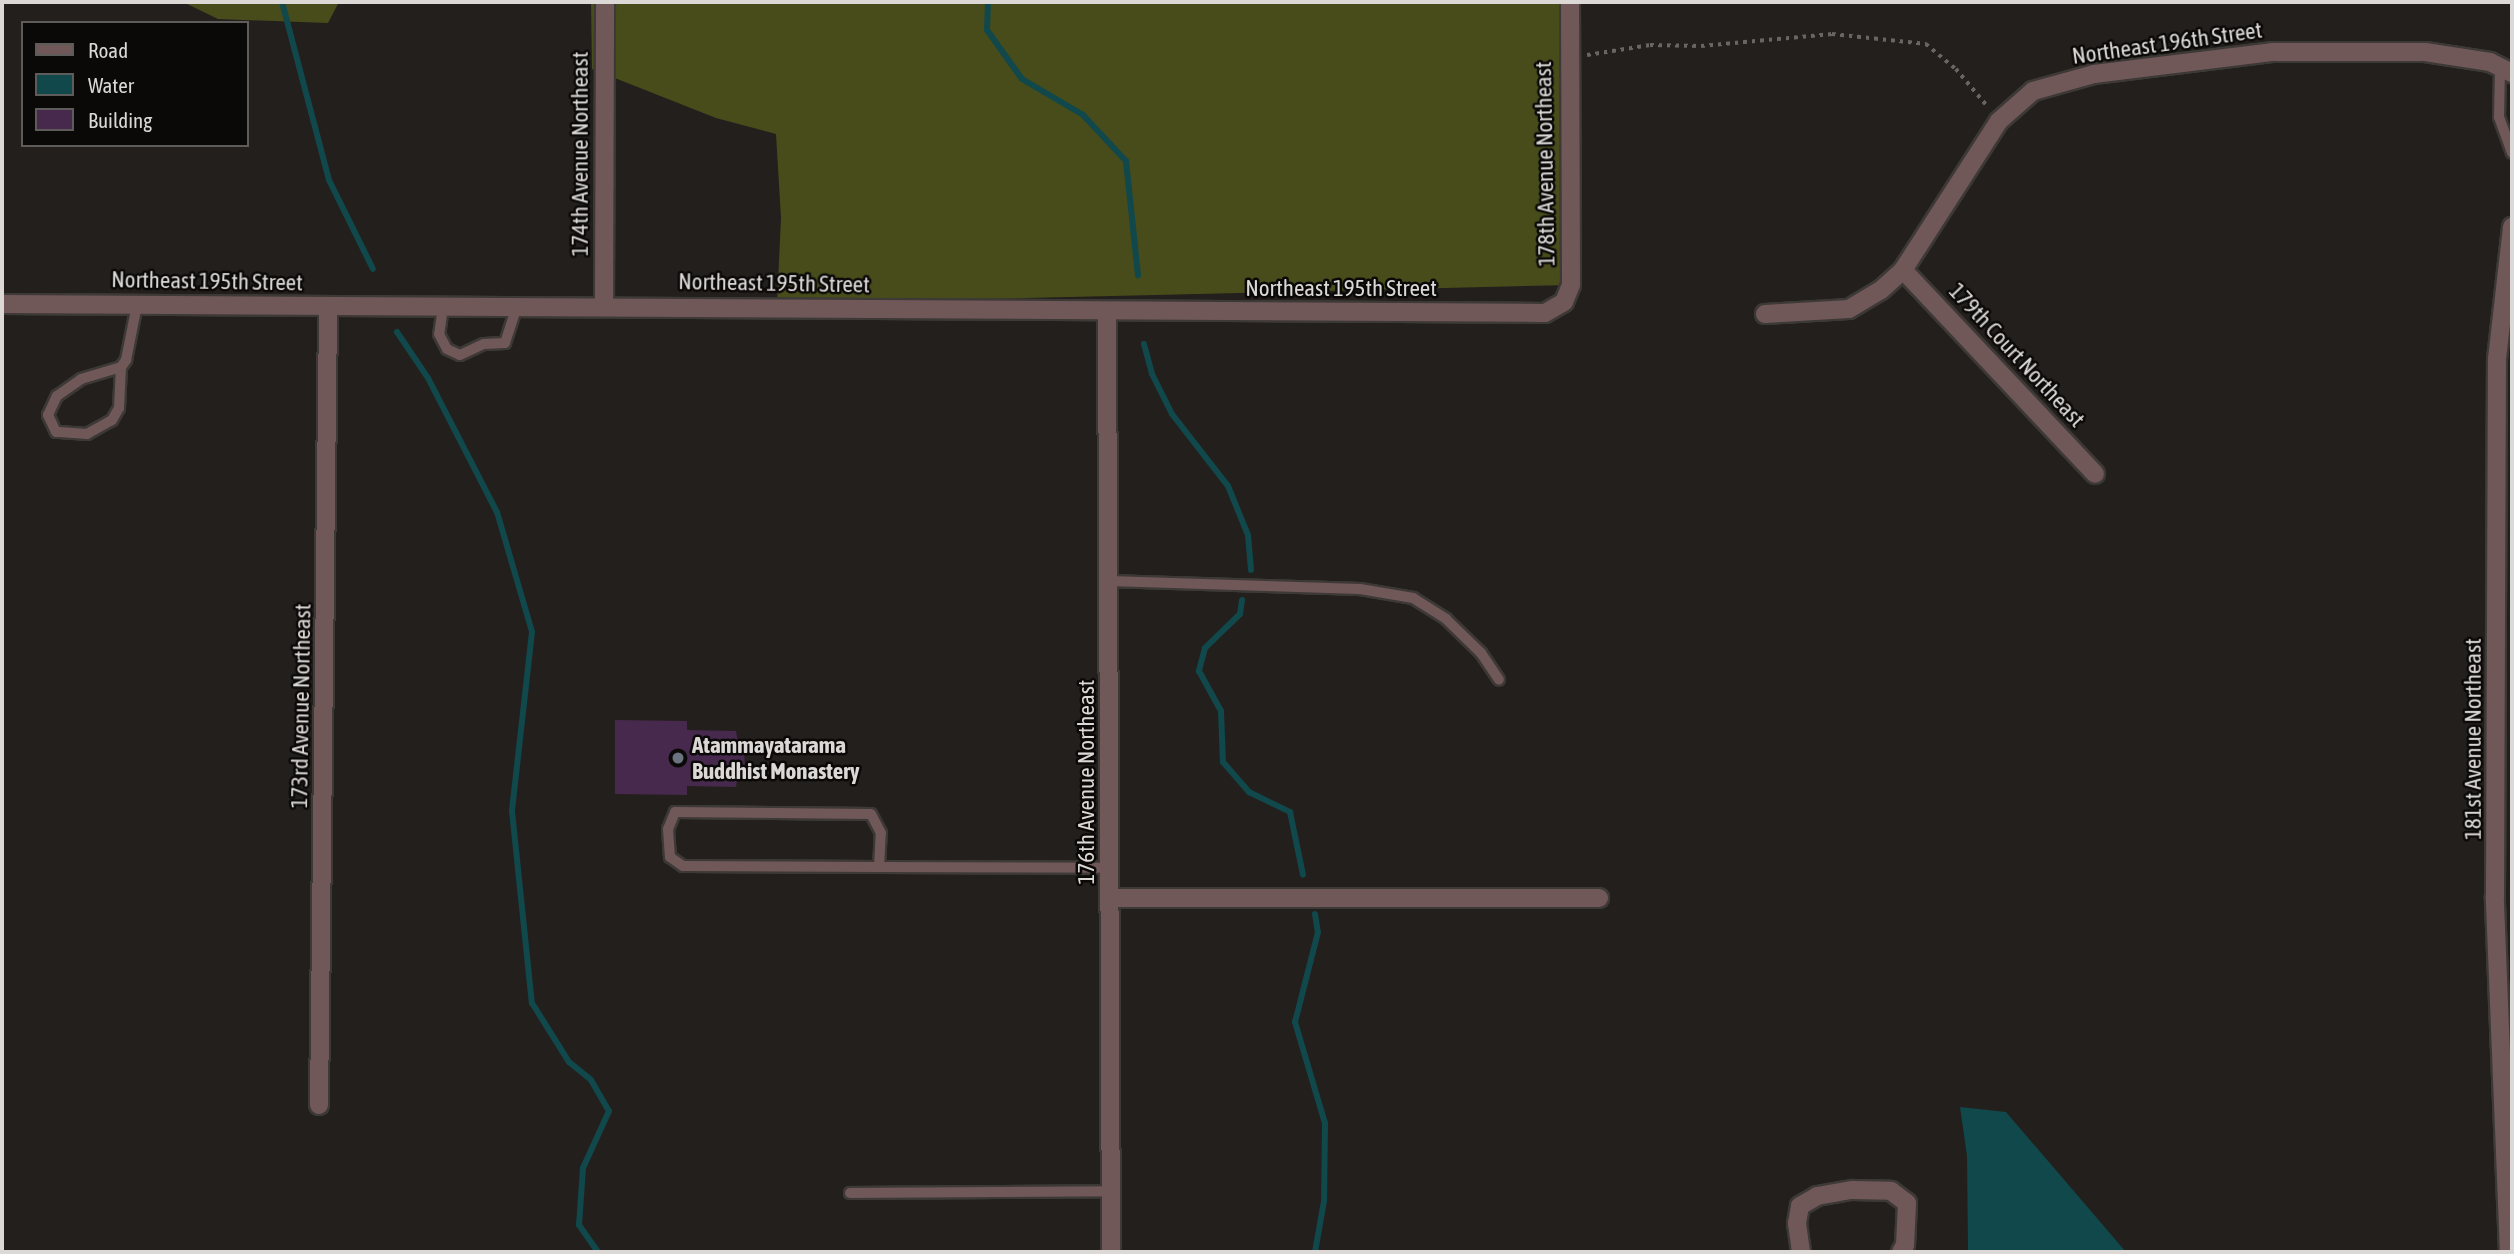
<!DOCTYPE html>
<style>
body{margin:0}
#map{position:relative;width:2514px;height:1254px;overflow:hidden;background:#231f1c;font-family:"Asap Condensed",sans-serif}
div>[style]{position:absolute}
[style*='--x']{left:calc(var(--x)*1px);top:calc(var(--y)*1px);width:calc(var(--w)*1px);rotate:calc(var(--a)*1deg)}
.forest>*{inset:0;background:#484c1b}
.water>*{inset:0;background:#10484b}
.stream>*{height:6px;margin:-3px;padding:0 3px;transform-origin:3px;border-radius:3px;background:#10484b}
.building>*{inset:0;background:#46294c}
.path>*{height:3.5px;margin-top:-1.75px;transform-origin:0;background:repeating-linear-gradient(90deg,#696563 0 3.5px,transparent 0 8.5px)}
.roads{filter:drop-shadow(2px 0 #3d3936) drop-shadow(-2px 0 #3d3936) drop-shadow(0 2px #3d3936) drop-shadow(0 -2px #3d3936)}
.lane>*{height:10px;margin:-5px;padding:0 5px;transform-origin:5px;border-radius:5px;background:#705859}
.street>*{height:18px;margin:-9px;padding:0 9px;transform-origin:9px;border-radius:9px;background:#705859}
.dots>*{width:19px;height:19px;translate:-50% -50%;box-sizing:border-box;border:4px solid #0b0908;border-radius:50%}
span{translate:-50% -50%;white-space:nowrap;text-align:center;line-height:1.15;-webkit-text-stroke:5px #0b0908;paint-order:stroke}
.street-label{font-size:23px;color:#dbd8d6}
.poi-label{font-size:23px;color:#dbd8d6;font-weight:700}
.left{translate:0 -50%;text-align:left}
.frame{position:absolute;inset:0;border:4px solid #dbd8d6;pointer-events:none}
.legend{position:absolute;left:21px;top:21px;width:228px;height:126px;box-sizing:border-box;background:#0b0908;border:2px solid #5e5c5a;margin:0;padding:9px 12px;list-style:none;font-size:21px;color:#dbd8d6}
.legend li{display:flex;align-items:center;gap:14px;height:35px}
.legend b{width:35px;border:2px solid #5e5c5a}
</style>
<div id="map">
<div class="forest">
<div style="clip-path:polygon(183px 2px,339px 2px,328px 23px,218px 19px)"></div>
<div style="clip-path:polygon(591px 2px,1570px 2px,1571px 285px,777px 304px,781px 218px,776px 134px,716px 118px,592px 69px)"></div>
</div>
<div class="water">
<div style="clip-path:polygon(1960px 1107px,2006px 1112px,2126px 1252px,1968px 1252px,1967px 1156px)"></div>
</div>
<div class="stream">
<div style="--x:282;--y:2;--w:184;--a:75.2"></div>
<div style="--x:329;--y:180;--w:99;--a:63.7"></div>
<div style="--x:988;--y:2;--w:28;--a:92"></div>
<div style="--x:987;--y:30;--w:60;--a:54.5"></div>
<div style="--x:1022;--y:79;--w:71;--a:30.5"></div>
<div style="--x:1083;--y:115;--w:63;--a:46.9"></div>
<div style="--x:1126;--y:161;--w:115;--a:84"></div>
<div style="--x:397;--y:332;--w:55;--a:56"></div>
<div style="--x:428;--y:378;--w:151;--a:62.8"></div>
<div style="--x:497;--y:512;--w:125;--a:73.7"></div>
<div style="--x:532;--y:632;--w:180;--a:96.4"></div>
<div style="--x:512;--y:811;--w:193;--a:84.1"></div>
<div style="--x:532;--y:1003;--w:70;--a:57.9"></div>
<div style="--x:569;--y:1062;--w:28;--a:39"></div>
<div style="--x:591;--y:1080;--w:36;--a:60"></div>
<div style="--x:609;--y:1111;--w:63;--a:114.5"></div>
<div style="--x:583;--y:1168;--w:57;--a:94"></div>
<div style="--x:579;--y:1225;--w:33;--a:55"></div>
<div style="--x:1144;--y:344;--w:31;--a:75"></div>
<div style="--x:1152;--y:374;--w:45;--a:63.4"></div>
<div style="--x:1172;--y:414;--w:91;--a:52.1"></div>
<div style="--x:1228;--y:486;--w:53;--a:67.8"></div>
<div style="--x:1248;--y:535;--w:35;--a:85"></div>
<div style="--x:1242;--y:600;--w:14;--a:98"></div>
<div style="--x:1240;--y:614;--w:49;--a:135.8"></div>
<div style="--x:1205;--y:648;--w:24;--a:105"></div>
<div style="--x:1199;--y:671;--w:46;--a:61.2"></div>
<div style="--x:1221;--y:711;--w:51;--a:87.8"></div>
<div style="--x:1223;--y:762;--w:40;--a:49"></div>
<div style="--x:1249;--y:792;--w:46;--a:26"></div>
<div style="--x:1290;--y:812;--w:64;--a:78.3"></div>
<div style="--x:1315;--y:914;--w:18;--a:81"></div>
<div style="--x:1318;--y:932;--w:93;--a:104.3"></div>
<div style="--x:1295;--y:1022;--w:105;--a:73.5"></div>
<div style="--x:1325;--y:1123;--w:78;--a:90.7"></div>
<div style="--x:1324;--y:1201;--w:52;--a:100"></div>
</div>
<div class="building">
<div style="clip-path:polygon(615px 720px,687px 721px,687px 730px,736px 731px,739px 749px,744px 749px,745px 768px,739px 768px,736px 787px,687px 786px,687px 795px,615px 794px)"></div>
</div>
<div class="path">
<div style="--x:1587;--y:55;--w:64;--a:-9"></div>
<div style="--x:1650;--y:45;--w:51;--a:1.1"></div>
<div style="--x:1701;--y:46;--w:132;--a:-5.2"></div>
<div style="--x:1832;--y:34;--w:95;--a:6.1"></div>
<div style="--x:1926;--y:44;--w:39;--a:40"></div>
<div style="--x:1956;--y:69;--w:50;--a:49.9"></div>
</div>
<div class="roads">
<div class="lane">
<div style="--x:2500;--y:67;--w:50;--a:91.1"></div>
<div style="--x:2499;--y:117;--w:38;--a:70"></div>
<div style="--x:443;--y:307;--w:27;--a:98"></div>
<div style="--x:439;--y:334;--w:17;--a:62"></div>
<div style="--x:447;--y:349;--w:14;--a:25"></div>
<div style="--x:460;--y:355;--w:26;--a:-25"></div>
<div style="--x:484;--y:344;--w:21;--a:-3"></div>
<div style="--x:505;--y:343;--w:38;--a:-72"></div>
<div style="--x:121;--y:367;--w:41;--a:92.8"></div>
<div style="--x:119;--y:408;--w:14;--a:120"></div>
<div style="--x:112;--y:420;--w:29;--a:151"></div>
<div style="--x:87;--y:434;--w:31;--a:-176"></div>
<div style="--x:56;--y:432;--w:19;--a:-115"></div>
<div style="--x:48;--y:415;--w:21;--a:-65"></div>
<div style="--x:57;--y:396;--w:29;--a:-35"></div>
<div style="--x:81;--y:379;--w:42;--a:-16.7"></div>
<div style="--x:121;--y:367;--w:9;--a:-54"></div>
<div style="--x:126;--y:360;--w:56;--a:-78.7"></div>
<div style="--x:1109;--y:581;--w:251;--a:1.8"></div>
<div style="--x:1360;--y:589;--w:54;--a:9.6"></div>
<div style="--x:1413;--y:598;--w:39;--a:32"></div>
<div style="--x:1446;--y:619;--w:49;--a:44.2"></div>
<div style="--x:1481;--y:653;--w:32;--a:56"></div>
<div style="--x:879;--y:867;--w:34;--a:-87"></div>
<div style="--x:881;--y:833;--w:21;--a:-118"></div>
<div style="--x:871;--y:814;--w:196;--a:-179.4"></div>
<div style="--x:675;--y:812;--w:18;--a:112"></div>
<div style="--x:668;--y:829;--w:28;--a:86"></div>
<div style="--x:670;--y:857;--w:16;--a:35"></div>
<div style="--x:683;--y:866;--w:196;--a:0.3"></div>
<div style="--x:879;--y:867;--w:233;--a:0.2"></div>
<div style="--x:850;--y:1193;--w:261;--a:-0.4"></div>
</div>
<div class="street">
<div style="--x:1903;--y:270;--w:280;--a:46.7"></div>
<div style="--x:2;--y:304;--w:1543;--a:0.33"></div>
<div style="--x:1545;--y:313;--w:22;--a:-30"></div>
<div style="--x:1564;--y:302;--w:18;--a:-68"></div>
<div style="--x:1571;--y:285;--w:283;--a:-90.2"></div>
<div style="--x:604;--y:306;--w:304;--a:-89.8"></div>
<div style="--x:1107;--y:311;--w:941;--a:89.76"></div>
<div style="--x:1765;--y:314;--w:84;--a:-3.4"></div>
<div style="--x:1849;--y:309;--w:37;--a:-31"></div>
<div style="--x:1881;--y:290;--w:30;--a:-42"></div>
<div style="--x:1903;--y:270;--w:177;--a:-57.2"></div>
<div style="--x:1999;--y:121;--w:45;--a:-41.4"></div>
<div style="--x:2033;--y:91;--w:63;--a:-15.6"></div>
<div style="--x:2094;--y:74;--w:179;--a:-7"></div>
<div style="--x:2272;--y:52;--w:153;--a:0"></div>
<div style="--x:2425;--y:52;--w:66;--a:8.7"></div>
<div style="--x:2490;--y:62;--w:25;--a:27"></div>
<div style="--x:1112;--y:898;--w:487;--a:0"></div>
<div style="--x:319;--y:1105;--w:798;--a:-89.35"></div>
<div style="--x:1801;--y:1252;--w:29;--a:-98"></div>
<div style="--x:1797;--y:1223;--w:17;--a:-80"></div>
<div style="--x:1800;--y:1206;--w:20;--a:-30"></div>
<div style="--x:1817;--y:1196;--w:36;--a:-10"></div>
<div style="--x:1852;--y:1190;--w:39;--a:1"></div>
<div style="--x:1891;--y:1191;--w:20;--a:37"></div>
<div style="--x:1907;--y:1203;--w:42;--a:92.7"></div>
<div style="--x:1905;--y:1245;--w:8;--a:120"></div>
<div style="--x:2509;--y:1252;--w:356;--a:-92.3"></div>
<div style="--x:2495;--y:896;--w:537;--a:-89.79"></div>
<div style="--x:2497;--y:359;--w:133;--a:-83.5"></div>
</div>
</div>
<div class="dots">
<div style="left:678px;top:758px;background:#6b7280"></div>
</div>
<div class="street-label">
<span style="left:2167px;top:43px;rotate:-8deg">Northeast 196th Street</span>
<span style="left:580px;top:154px;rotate:-90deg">174th Avenue Northeast</span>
<span style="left:1545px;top:164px;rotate:-91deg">178th Avenue Northeast</span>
<span style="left:207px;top:281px;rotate:1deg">Northeast 195th Street</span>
<span style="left:774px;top:283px;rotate:1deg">Northeast 195th Street</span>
<span style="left:1341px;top:288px">Northeast 195th Street</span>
<span style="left:2017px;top:355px;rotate:47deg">179th Court Northeast</span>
<span style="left:301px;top:706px;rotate:-89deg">173rd Avenue Northeast</span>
<span style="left:2473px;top:739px;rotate:-90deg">181st Avenue Northeast</span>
<span style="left:1086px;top:782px;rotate:-90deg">176th Avenue Northeast</span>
</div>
<div class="poi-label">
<span class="left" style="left:692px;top:758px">Atammayatarama<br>Buddhist Monastery</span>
</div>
<div class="frame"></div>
<ul class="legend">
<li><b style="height:9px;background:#705859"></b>Road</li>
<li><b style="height:19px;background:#10484b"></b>Water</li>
<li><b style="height:19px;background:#46294c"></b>Building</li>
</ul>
</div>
